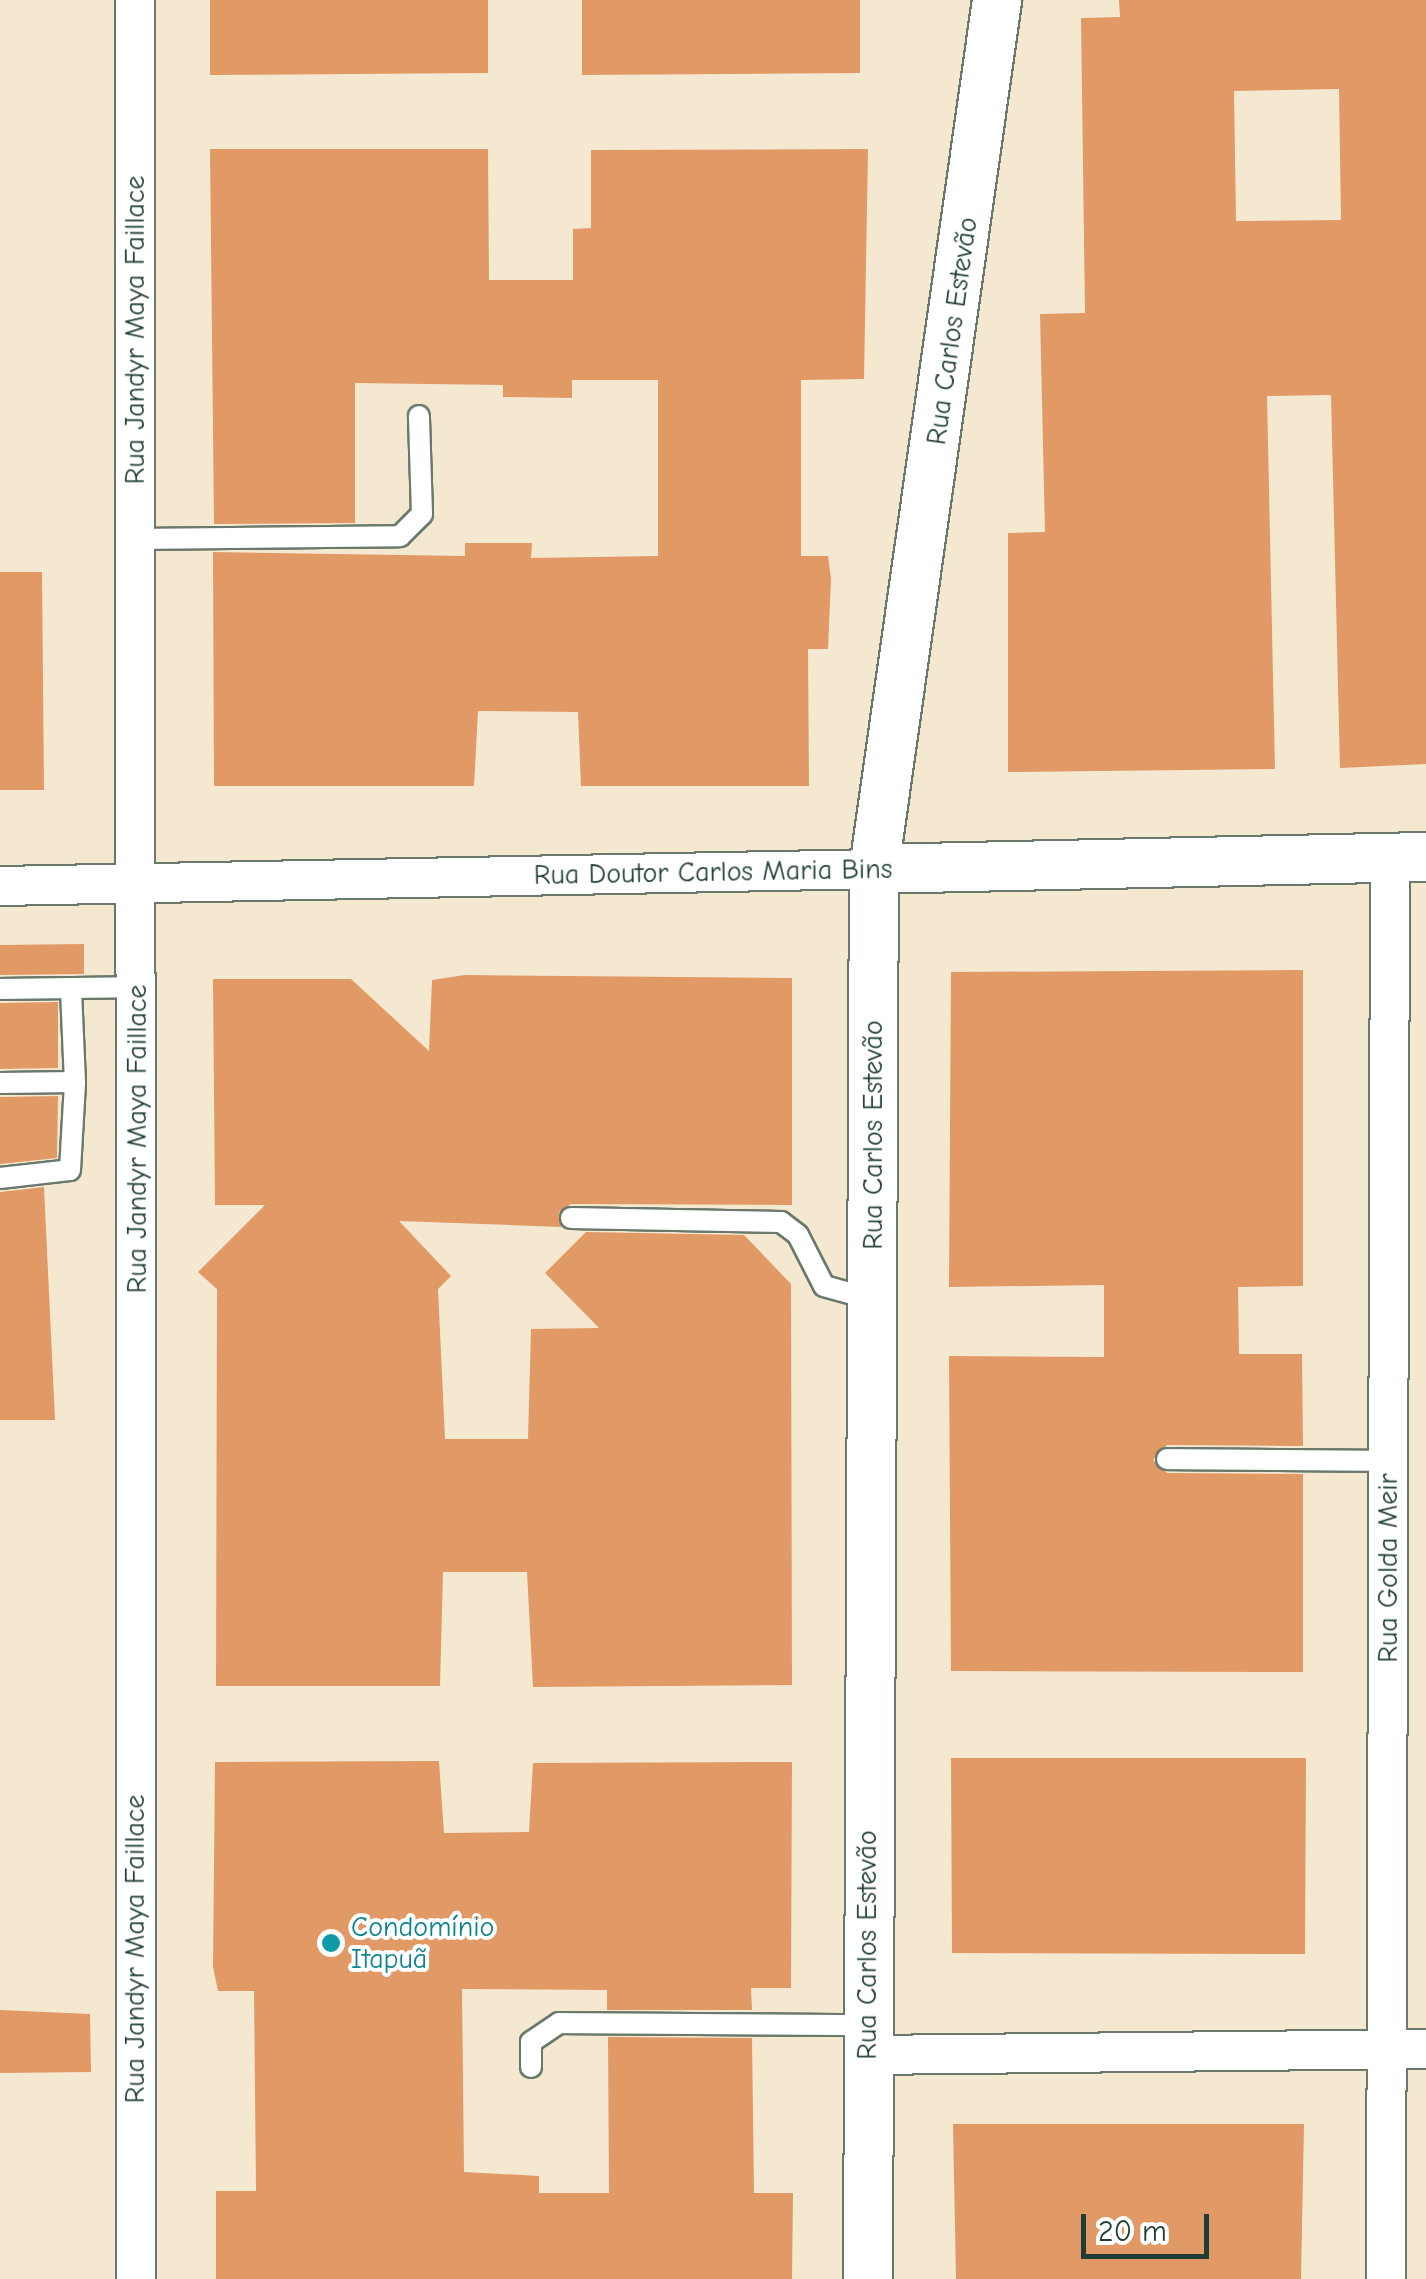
<!DOCTYPE html>
<meta charset="utf-8">
<style>
body{margin:0}
#map{position:relative;width:1426px;height:2279px;overflow:hidden;background:#f5e8d1;font-family:"Comic Neue",sans-serif}
div>[style]{position:absolute}
[style*='--x']{left:calc(var(--x)*1px);top:calc(var(--y)*1px);width:calc(var(--w)*1px);rotate:calc(var(--a)*1deg)}
.building>*{inset:0;background:#e19966}
.roads{filter:drop-shadow(2px 0 #6a796b) drop-shadow(-2px 0 #6a796b) drop-shadow(0 2px #6a796b) drop-shadow(0 -2px #6a796b)}
.service>*{height:20px;margin:-10px;padding:0 10px;transform-origin:10px;border-radius:10px;background:#fff}
.minor>*{height:38px;margin:-19px;padding:0 19px;transform-origin:19px;border-radius:19px;background:#fff}
.tertiary>*{height:48px;margin:-24px;padding:0 24px;transform-origin:24px;border-radius:24px;background:#fff}
.dots>*{width:28px;height:28px;translate:-50% -50%;box-sizing:border-box;border:5px solid #fff;border-radius:50%}
span{translate:-50% -50%;white-space:nowrap;text-align:center;line-height:1.15;-webkit-text-stroke:8px #fff;paint-order:stroke}
.street-label{font-size:28px;color:#1f3d34}
.culture-label{font-size:28px;color:#0d838f}
.left{translate:0 -50%;text-align:left}
.scale{position:absolute;left:1081px;top:2214px;width:128px;height:45px;box-sizing:border-box;border:5px solid #1f3d34;border-top:0;padding-left:12px;font-size:30px;line-height:35px;white-space:nowrap;color:#1f3d34;-webkit-text-stroke:8px #fff;paint-order:stroke}
</style>
<div id="map">
<div class="building">
<div style="clip-path:polygon(210px 0,488px 0,488px 73px,210px 75px)"></div>
<div style="clip-path:polygon(582px 0,860px 0,860px 73px,582px 75px)"></div>
<div style="clip-path:polygon(evenodd,1119px 0,1426px 0,1426px 764px,1340px 768px,1331px 395px,1267px 396px,1275px 769px,1008px 772px,1008px 533px,1045px 532px,1040px 314px,1085px 313px,1081px 18px,1120px 17px,1119px 0,1339px 89px,1341px 220px,1236px 221px,1234px 91px,1339px 89px)"></div>
<div style="clip-path:polygon(210px 149px,488px 149px,489px 280px,573px 280px,573px 229px,591px 228px,591px 150px,868px 149px,864px 379px,801px 380px,801px 556px,828px 556px,831px 579px,828px 649px,808px 649px,809px 786px,581px 786px,578px 712px,478px 711px,474px 786px,214px 786px,213px 552px,465px 556px,465px 543px,532px 543px,531px 558px,658px 556px,658px 380px,572px 380px,572px 398px,503px 397px,503px 385px,355px 383px,355px 523px,214px 524px)"></div>
<div style="clip-path:polygon(0 572px,42px 572px,44px 790px,0 790px)"></div>
<div style="clip-path:polygon(84px 944px,84px 974px,0 975px,0 945px)"></div>
<div style="clip-path:polygon(1303px 970px,1303px 1286px,1238px 1287px,1239px 1354px,1302px 1354px,1303px 1446px,1167px 1445px,1153px 1460px,1167px 1473px,1303px 1474px,1303px 1672px,951px 1671px,949px 1356px,1104px 1357px,1104px 1285px,949px 1287px,951px 972px)"></div>
<div style="clip-path:polygon(465px 975px,792px 978px,792px 1205px,571px 1204px,559px 1212px,561px 1227px,399px 1221px,451px 1276px,438px 1289px,445px 1439px,528px 1439px,531px 1329px,599px 1328px,545px 1273px,586px 1232px,744px 1235px,791px 1284px,792px 1685px,533px 1687px,527px 1572px,443px 1572px,440px 1686px,216px 1686px,217px 1289px,198px 1272px,265px 1205px,215px 1205px,213px 979px,351px 979px,429px 1051px,432px 980px)"></div>
<div style="clip-path:polygon(58px 1002px,58px 1068px,0 1069px,0 1003px)"></div>
<div style="clip-path:polygon(58px 1096px,57px 1158px,0 1164px,0 1097px)"></div>
<div style="clip-path:polygon(44px 1187px,55px 1420px,0 1420px,0 1192px)"></div>
<div style="clip-path:polygon(951px 1758px,1306px 1758px,1305px 1954px,952px 1953px)"></div>
<div style="clip-path:polygon(439px 1761px,444px 1833px,529px 1832px,533px 1763px,792px 1762px,791px 1988px,751px 1988px,752px 2010px,607px 2010px,607px 1990px,462px 1989px,464px 2172px,539px 2176px,539px 2193px,609px 2193px,608px 2037px,752px 2038px,754px 2193px,793px 2193px,792px 2279px,216px 2279px,216px 2191px,256px 2191px,254px 1991px,218px 1991px,213px 1967px,215px 1762px)"></div>
<div style="clip-path:polygon(0 2010px,90px 2014px,91px 2072px,0 2073px)"></div>
<div style="clip-path:polygon(953px 2124px,1304px 2124px,1301px 2279px,956px 2279px)"></div>
</div>
<div class="roads">
<div class="service">
<div style="--x:134;--y:539;--w:266;--a:-0.6"></div>
<div style="--x:400;--y:536;--w:31;--a:-45"></div>
<div style="--x:422;--y:514;--w:98;--a:-91.8"></div>
<div style="--x:0;--y:989;--w:138;--a:-0.8"></div>
<div style="--x:0;--y:1083;--w:75;--a:-0.8"></div>
<div style="--x:75;--y:1082;--w:93;--a:-92.5"></div>
<div style="--x:0;--y:1178;--w:70;--a:-6.5"></div>
<div style="--x:70;--y:1170;--w:88;--a:-86.7"></div>
<div style="--x:571;--y:1218;--w:210;--a:1.1"></div>
<div style="--x:781;--y:1222;--w:21;--a:37"></div>
<div style="--x:798;--y:1235;--w:57;--a:63"></div>
<div style="--x:824;--y:1286;--w:49;--a:15.5"></div>
<div style="--x:1167;--y:1459;--w:221;--a:0.5"></div>
<div style="--x:531;--y:2067;--w:25;--a:-90"></div>
<div style="--x:531;--y:2042;--w:34;--a:-34"></div>
<div style="--x:559;--y:2023;--w:307;--a:0.4"></div>
</div>
<div class="minor">
<div style="--x:135;--y:0;--w:2279;--a:89.97"></div>
<div style="--x:0;--y:886;--w:874;--a:-1.11"></div>
<div style="--x:866;--y:2055;--w:560;--a:-0.61"></div>
<div style="--x:1386;--y:2279;--w:1421;--a:-89.84"></div>
</div>
<div class="tertiary">
<div style="--x:874;--y:869;--w:552;--a:-1.25"></div>
<div style="--x:868;--y:2279;--w:1410;--a:-89.76"></div>
<div style="--x:874;--y:869;--w:878;--a:-81.94"></div>
</div>
</div>
<div class="dots">
<div style="left:331px;top:1943px;background:#0f9aa8"></div>
</div>
<div class="street-label">
<span style="left:135px;top:330px;rotate:-90deg">Rua Jandyr Maya Faillace</span>
<span style="left:952px;top:331px;rotate:-82deg">Rua Carlos Estevão</span>
<span style="left:713px;top:872px;rotate:-1deg">Rua Doutor Carlos Maria Bins</span>
<span style="left:873px;top:1135px;rotate:-90deg">Rua Carlos Estevão</span>
<span style="left:137px;top:1139px;rotate:-90deg">Rua Jandyr Maya Faillace</span>
<span style="left:1388px;top:1568px;rotate:-90deg">Rua Golda Meir</span>
<span style="left:867px;top:1945px;rotate:-90deg">Rua Carlos Estevão</span>
<span style="left:135px;top:1949px;rotate:-90deg">Rua Jandyr Maya Faillace</span>
</div>
<div class="culture-label">
<span class="left" style="left:351px;top:1943px">Condomínio<br>Itapuã</span>
</div>
<div class="scale">20 m</div>
</div>
